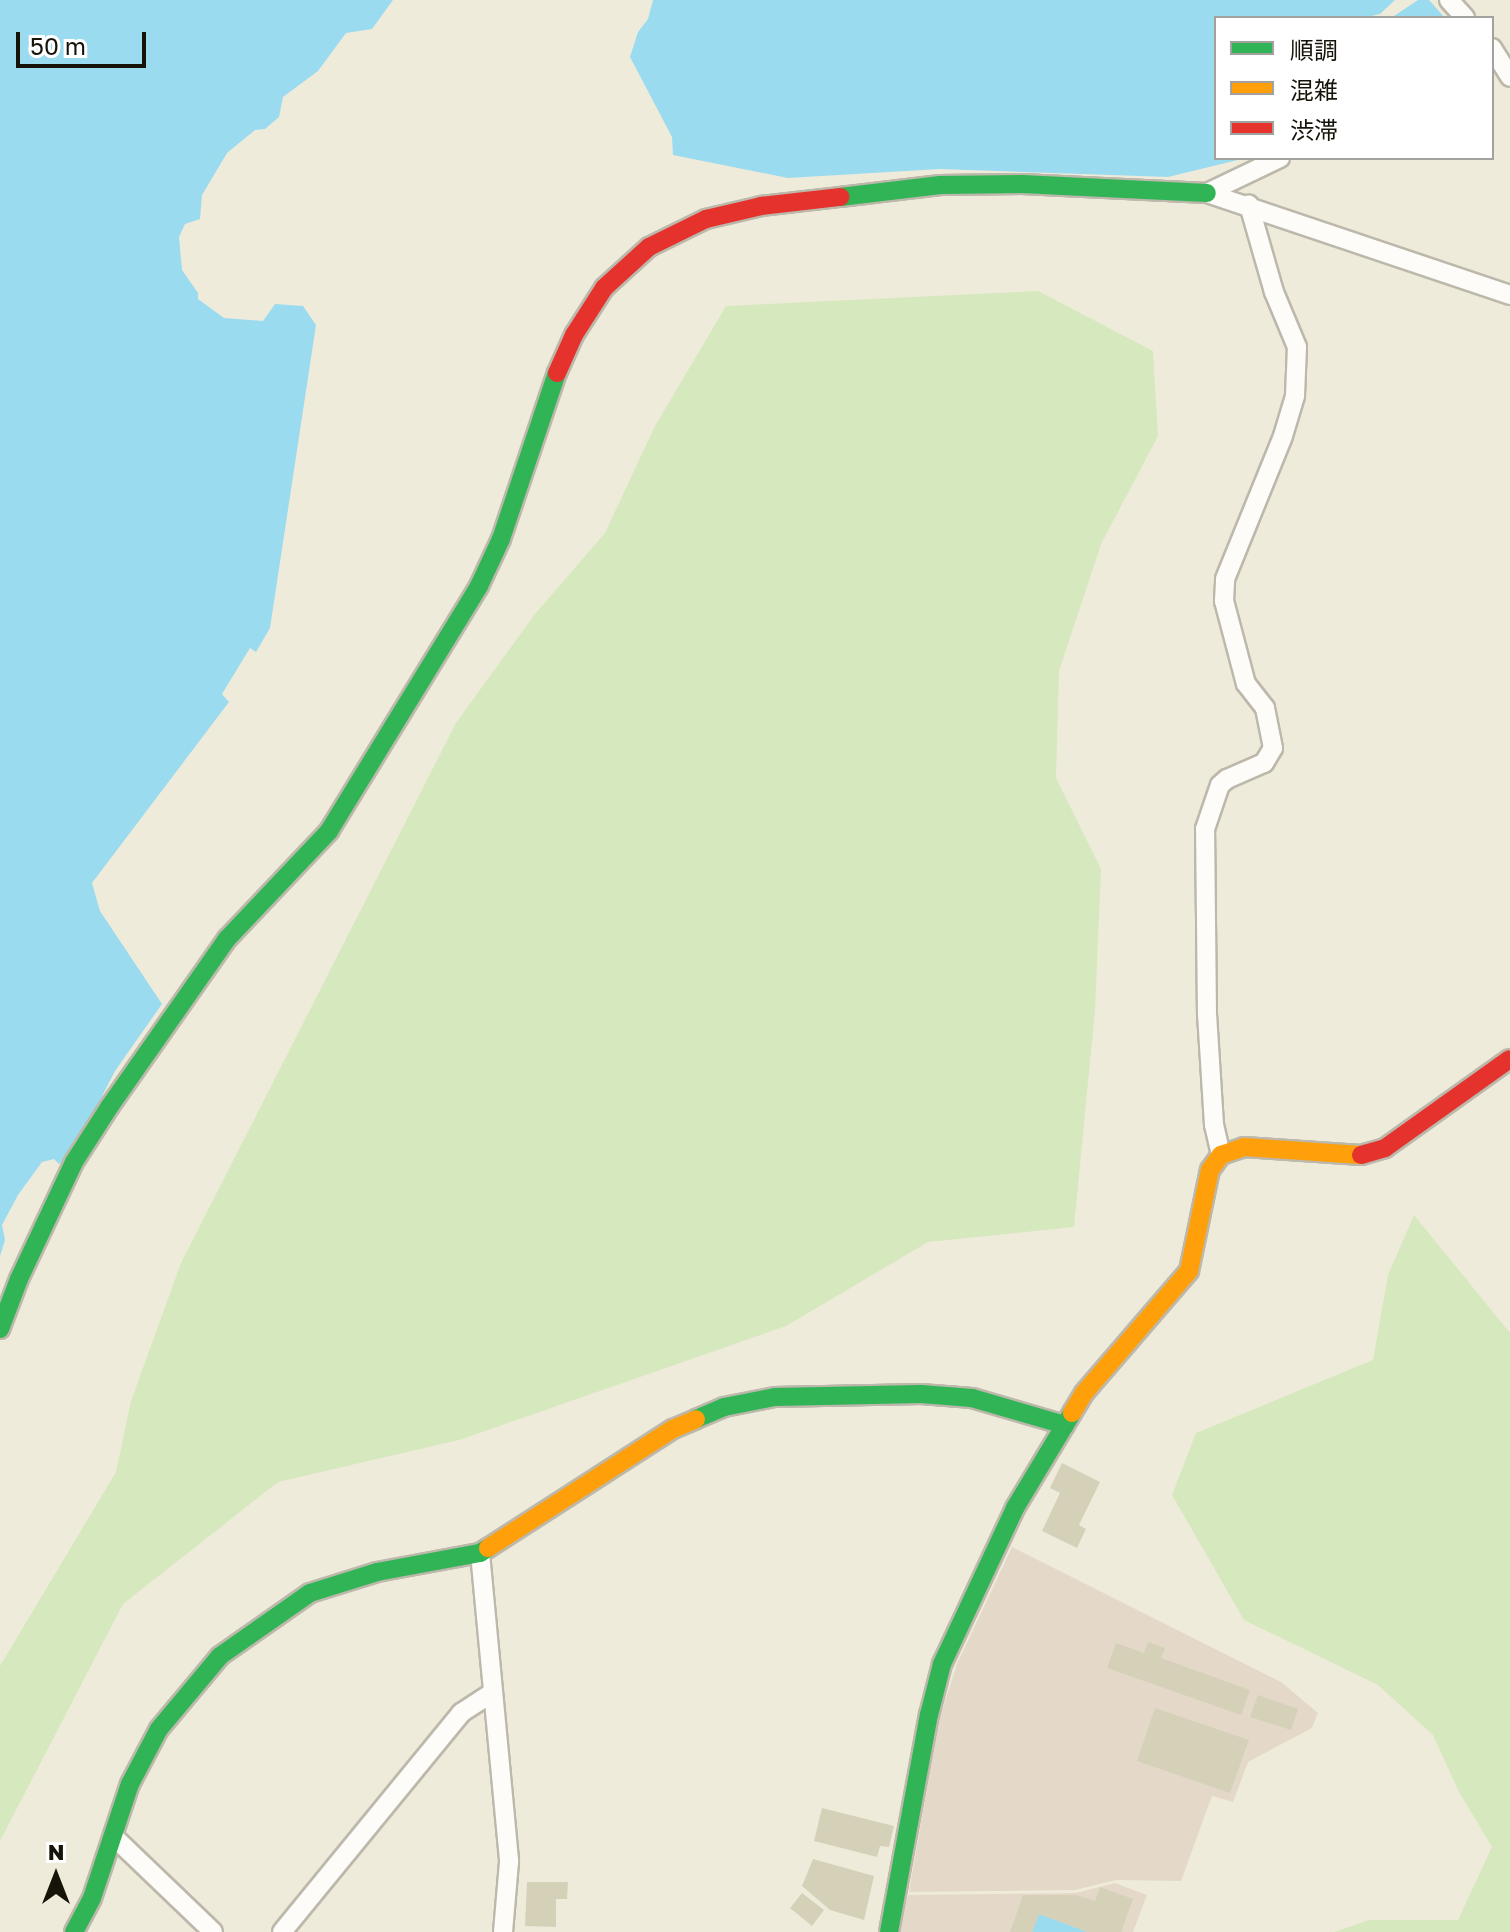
<!DOCTYPE html>
<meta charset="utf-8">
<style>
body{margin:0}
#map{position:relative;width:1510px;height:1932px;overflow:hidden;background:#efebda;font-family:"Golos Text","Noto Sans JP",sans-serif}
div>[style]{position:absolute}
[style*='--x']{left:calc(var(--x)*1px);top:calc(var(--y)*1px);width:calc(var(--w)*1px);rotate:calc(var(--a)*1deg)}
.education>*{inset:0;background:#e4d9c8}
.green>*{inset:0;background:#d6e8bd}
.water>*{inset:0;background:#9bdbf0}
.building>*{inset:0;background:#d5d0b8}
.roads{filter:drop-shadow(2px 0 #bcb8ab) drop-shadow(-2px 0 #bcb8ab) drop-shadow(0 2px #bcb8ab) drop-shadow(0 -2px #bcb8ab)}
.street>*{height:18px;margin:-9px;padding:0 9px;transform-origin:9px;border-radius:9px;background:#fdfcf9}
.fast>*{height:18px;margin:-9px;padding:0 9px;transform-origin:9px;border-radius:9px;background:#30b455}
.slow>*{height:18px;margin:-9px;padding:0 9px;transform-origin:9px;border-radius:9px;background:#ff9f0a}
.jam>*{height:18px;margin:-9px;padding:0 9px;transform-origin:9px;border-radius:9px;background:#e5322d}
span{translate:-50% -50%;white-space:nowrap;text-align:center;line-height:1.15;-webkit-text-stroke:6px #fff;paint-order:stroke}
.legend{position:absolute;left:1214px;top:16px;width:280px;height:144px;box-sizing:border-box;background:#fff;border:2px solid #a2a19d;margin:0;padding:10px 14px;list-style:none;font-size:24px;color:#161309}
.legend li{display:flex;align-items:center;gap:16px;height:40px}
.legend b{width:40px;border:2px solid #a2a19d}
.north{position:absolute;left:16px;top:1836px;width:80px;height:80px;-webkit-text-stroke:6px #fff;paint-order:stroke;rotate:0deg;font-size:22px;font-weight:700;line-height:32px;text-align:center;color:#161309}
.north::after{content:'';display:block;margin:auto;width:28px;height:36px;background:#161309;clip-path:polygon(50% 0,100% 100%,50% 72%,0 100%)}
.scale{position:absolute;left:16px;top:32px;width:130px;height:36px;box-sizing:border-box;border:4px solid #161309;border-top:0;padding-left:10px;font-size:24px;line-height:28px;white-space:nowrap;color:#161309;-webkit-text-stroke:6px #fff;paint-order:stroke}
</style>
<div id="map">
<div class="education">
<div style="clip-path:polygon(1012px 1547px,1281px 1682px,1318px 1713px,1312px 1728px,1248px 1762px,1233px 1802px,1212px 1796px,1181px 1881px,1116px 1880px,1075px 1890px,909px 1892px,939px 1720px,957px 1664px)"></div>
<div style="clip-path:polygon(1115px 1883px,1147px 1895px,1133px 1932px,898px 1932px,908px 1895px,1076px 1893px)"></div>
</div>
<div class="green">
<div style="clip-path:polygon(1038px 291px,1153px 351px,1158px 436px,1101px 544px,1059px 671px,1056px 778px,1101px 869px,1095px 1010px,1074px 1227px,928px 1242px,786px 1326px,459px 1440px,278px 1482px,123px 1604px,0 1841px,0 1666px,116px 1472px,131px 1401px,181px 1263px,456px 723px,535px 614px,605px 533px,655px 426px,726px 306px)"></div>
<div style="clip-path:polygon(1414px 1215px,1510px 1333px,1510px 1932px,1334px 1932px,1369px 1920px,1458px 1920px,1492px 1847px,1459px 1792px,1433px 1735px,1378px 1685px,1244px 1620px,1172px 1495px,1196px 1433px,1373px 1360px,1388px 1275px)"></div>
</div>
<div class="water">
<div style="clip-path:polygon(0 0,393px 0,372px 29px,346px 33px,318px 71px,283px 97px,279px 117px,265px 129px,255px 130px,227px 153px,202px 195px,200px 219px,185px 224px,179px 237px,182px 270px,198px 293px,198px 299px,224px 318px,263px 321px,275px 304px,303px 306px,316px 325px,270px 628px,256px 652px,250px 648px,222px 694px,229px 702px,92px 883px,100px 911px,162px 1004px,115px 1071px,72px 1154px,59px 1164px,54px 1159px,42px 1162px,18px 1195px,2px 1225px,5px 1240px,0 1256px)"></div>
<div style="clip-path:polygon(653px 0,1395px 0,1380px 14px,1363px 18px,1216px 18px,1216px 158px,1246px 158px,1168px 177px,940px 169px,788px 178px,673px 155px,672px 137px,630px 57px,638px 32px,648px 19px)"></div>
<div style="clip-path:polygon(1418px 0,1429px 0,1445px 18px,1391px 18px)"></div>
<div style="clip-path:polygon(1039px 1914px,1088px 1932px,1032px 1932px)"></div>
</div>
<div class="building">
<div style="clip-path:polygon(1062px 1463px,1100px 1482px,1079px 1525px,1086px 1529px,1077px 1548px,1042px 1531px,1060px 1493px,1050px 1488px)"></div>
<div style="clip-path:polygon(1148px 1642px,1165px 1648px,1161px 1658px,1250px 1690px,1241px 1715px,1107px 1668px,1116px 1643px,1144px 1653px)"></div>
<div style="clip-path:polygon(1258px 1695px,1298px 1709px,1291px 1730px,1250px 1717px)"></div>
<div style="clip-path:polygon(1155px 1708px,1249px 1740px,1230px 1793px,1137px 1761px)"></div>
<div style="clip-path:polygon(822px 1808px,894px 1826px,889px 1847px,880px 1846px,877px 1857px,814px 1841px)"></div>
<div style="clip-path:polygon(813px 1859px,874px 1876px,864px 1920px,830px 1910px,802px 1886px)"></div>
<div style="clip-path:polygon(527px 1882px,568px 1882px,567px 1899px,556px 1899px,556px 1927px,525px 1926px)"></div>
<div style="clip-path:polygon(1100px 1887px,1133px 1899px,1121px 1932px,1088px 1932px,1039px 1914px,1032px 1932px,1010px 1932px,1023px 1895px,1076px 1895px,1095px 1901px)"></div>
<div style="clip-path:polygon(802px 1893px,824px 1910px,812px 1926px,790px 1908px)"></div>
</div>
<div class="roads">
<div class="street">
<div style="--x:1449;--y:0;--w:24;--a:48"></div>
<div style="--x:1492;--y:48;--w:34;--a:58"></div>
<div style="--x:1207;--y:193;--w:320;--a:18.6"></div>
<div style="--x:1207;--y:193;--w:81;--a:-25.6"></div>
<div style="--x:1221;--y:1155;--w:31;--a:-103"></div>
<div style="--x:1214;--y:1125;--w:110;--a:-93.6"></div>
<div style="--x:1207;--y:1015;--w:186;--a:-90.6"></div>
<div style="--x:1205;--y:829;--w:46;--a:-71.2"></div>
<div style="--x:1220;--y:785;--w:9;--a:-41"></div>
<div style="--x:1227;--y:779;--w:40;--a:-23.4"></div>
<div style="--x:1264;--y:763;--w:17;--a:-59"></div>
<div style="--x:1273;--y:748;--w:41;--a:-101.3"></div>
<div style="--x:1265;--y:708;--w:31;--a:-128"></div>
<div style="--x:1246;--y:684;--w:86;--a:-104.8"></div>
<div style="--x:1224;--y:601;--w:22;--a:-87"></div>
<div style="--x:1225;--y:579;--w:154;--a:-67.9"></div>
<div style="--x:1283;--y:436;--w:42;--a:-73.3"></div>
<div style="--x:1295;--y:396;--w:49;--a:-87.7"></div>
<div style="--x:1297;--y:347;--w:60;--a:-112.7"></div>
<div style="--x:1274;--y:292;--w:91;--a:-106"></div>
<div style="--x:480;--y:1553;--w:310;--a:84.6"></div>
<div style="--x:509;--y:1862;--w:70;--a:94.9"></div>
<div style="--x:114;--y:1837;--w:137;--a:43.8"></div>
<div style="--x:282;--y:1932;--w:283;--a:-50.7"></div>
<div style="--x:461;--y:1713;--w:37;--a:-33"></div>
</div>
<div class="fast">
<div style="--x:840;--y:197;--w:101;--a:-6.8"></div>
<div style="--x:940;--y:185;--w:82;--a:-0.7"></div>
<div style="--x:1022;--y:184;--w:185;--a:2.8"></div>
<div style="--x:0;--y:1329;--w:53;--a:-69.2"></div>
<div style="--x:19;--y:1279;--w:129;--a:-64.8"></div>
<div style="--x:74;--y:1162;--w:67;--a:-57.3"></div>
<div style="--x:110;--y:1106;--w:204;--a:-55"></div>
<div style="--x:227;--y:939;--w:149;--a:-46.6"></div>
<div style="--x:329;--y:831;--w:287;--a:-58.5"></div>
<div style="--x:479;--y:586;--w:52;--a:-64.9"></div>
<div style="--x:501;--y:539;--w:175;--a:-71.4"></div>
<div style="--x:696;--y:1419;--w:30;--a:-23"></div>
<div style="--x:724;--y:1407;--w:52;--a:-11.1"></div>
<div style="--x:775;--y:1397;--w:146;--a:-1.2"></div>
<div style="--x:921;--y:1394;--w:51;--a:4.5"></div>
<div style="--x:972;--y:1398;--w:97;--a:16.2"></div>
<div style="--x:74;--y:1932;--w:38;--a:-62"></div>
<div style="--x:92;--y:1898;--w:120;--a:-71.6"></div>
<div style="--x:130;--y:1784;--w:62;--a:-62.2"></div>
<div style="--x:159;--y:1729;--w:95;--a:-50.1"></div>
<div style="--x:220;--y:1656;--w:110;--a:-35"></div>
<div style="--x:310;--y:1593;--w:70;--a:-17.4"></div>
<div style="--x:377;--y:1572;--w:105;--a:-10.5"></div>
<div style="--x:480;--y:1553;--w:9;--a:-32"></div>
<div style="--x:889;--y:1932;--w:221;--a:-79.6"></div>
<div style="--x:929;--y:1715;--w:53;--a:-75.7"></div>
<div style="--x:942;--y:1664;--w:172;--a:-64.9"></div>
<div style="--x:1015;--y:1508;--w:111;--a:-59"></div>
</div>
<div class="slow">
<div style="--x:1072;--y:1413;--w:23;--a:-59"></div>
<div style="--x:1084;--y:1393;--w:161;--a:-49.3"></div>
<div style="--x:1189;--y:1271;--w:103;--a:-78.3"></div>
<div style="--x:1210;--y:1170;--w:19;--a:-54"></div>
<div style="--x:1221;--y:1155;--w:24;--a:-19"></div>
<div style="--x:1244;--y:1147;--w:117;--a:3.9"></div>
<div style="--x:488;--y:1548;--w:220;--a:-32.8"></div>
<div style="--x:673;--y:1429;--w:25;--a:-23"></div>
</div>
<div class="jam">
<div style="--x:557;--y:373;--w:42;--a:-65.9"></div>
<div style="--x:574;--y:335;--w:56;--a:-57.4"></div>
<div style="--x:604;--y:288;--w:61;--a:-42.3"></div>
<div style="--x:649;--y:247;--w:64;--a:-26.2"></div>
<div style="--x:706;--y:219;--w:57;--a:-13.3"></div>
<div style="--x:761;--y:206;--w:80;--a:-6.5"></div>
<div style="--x:1361;--y:1155;--w:25;--a:-16"></div>
<div style="--x:1385;--y:1148;--w:153;--a:-35.5"></div>
</div>
</div>
<ul class="legend">
<li><b style="height:10px;background:#30b455"></b>順調</li>
<li><b style="height:10px;background:#ff9f0a"></b>混雑</li>
<li><b style="height:10px;background:#e5322d"></b>渋滞</li>
</ul>
<div class="north">N</div>
<div class="scale">50 m</div>
</div>
